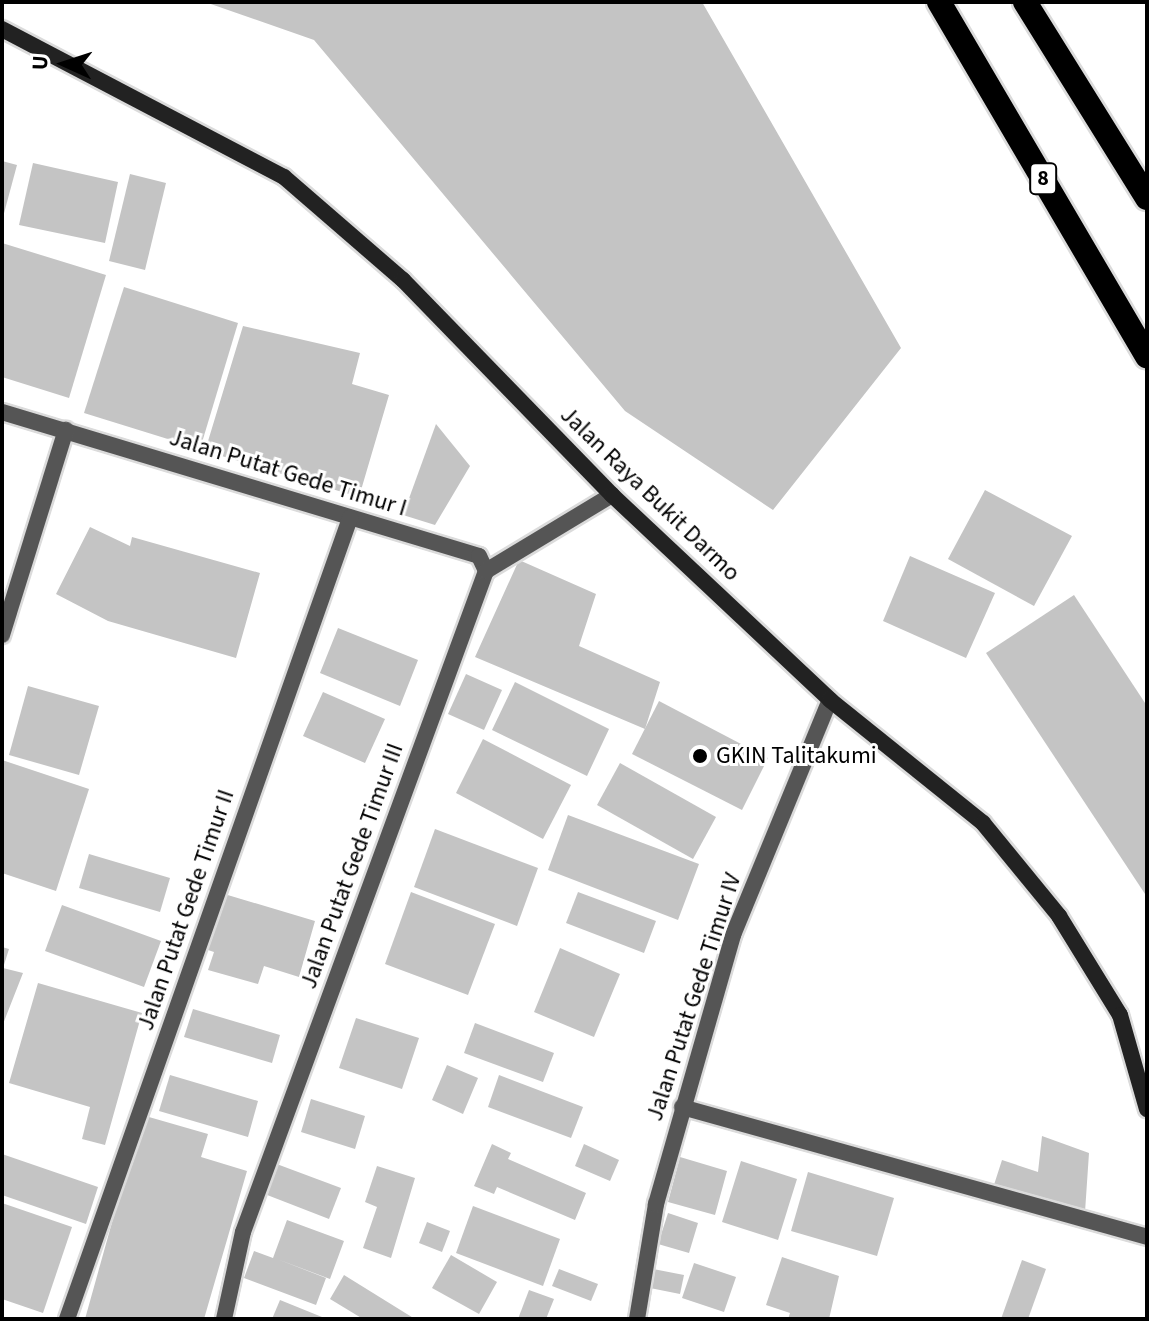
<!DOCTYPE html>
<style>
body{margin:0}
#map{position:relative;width:1149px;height:1321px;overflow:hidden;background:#fff;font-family:"Source Sans 3",sans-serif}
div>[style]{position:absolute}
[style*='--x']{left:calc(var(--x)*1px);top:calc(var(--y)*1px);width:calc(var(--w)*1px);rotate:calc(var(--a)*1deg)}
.building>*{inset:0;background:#c4c4c4}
.roads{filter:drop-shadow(2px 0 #dbdbdb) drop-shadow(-2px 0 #dbdbdb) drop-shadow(0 2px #dbdbdb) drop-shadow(0 -2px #dbdbdb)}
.street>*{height:16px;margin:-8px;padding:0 8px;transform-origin:8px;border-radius:8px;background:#555}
.secondary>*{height:16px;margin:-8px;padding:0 8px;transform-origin:8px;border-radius:8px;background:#222}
.highway>*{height:24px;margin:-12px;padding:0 12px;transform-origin:12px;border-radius:12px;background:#000}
.dots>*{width:22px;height:22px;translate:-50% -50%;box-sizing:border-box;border:4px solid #fff;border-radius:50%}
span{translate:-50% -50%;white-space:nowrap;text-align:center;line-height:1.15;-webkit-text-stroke:6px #fff;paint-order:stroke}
.shield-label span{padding:2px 6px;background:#fff;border:2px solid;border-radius:6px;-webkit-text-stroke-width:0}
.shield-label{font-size:22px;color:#000;font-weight:700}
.street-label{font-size:24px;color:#000}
.poi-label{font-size:24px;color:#000}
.left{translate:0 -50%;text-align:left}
.frame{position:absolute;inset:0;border:4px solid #000;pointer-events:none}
.north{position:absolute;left:24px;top:24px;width:80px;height:80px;-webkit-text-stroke:6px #fff;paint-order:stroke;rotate:273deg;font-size:22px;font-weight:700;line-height:32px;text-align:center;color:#000}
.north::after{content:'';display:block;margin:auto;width:28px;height:36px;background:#000;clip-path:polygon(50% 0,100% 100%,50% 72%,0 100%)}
</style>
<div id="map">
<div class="building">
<div style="clip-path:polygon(205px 2px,702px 2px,901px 348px,773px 510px,625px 411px,314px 40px)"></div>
<div style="clip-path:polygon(2px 161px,17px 165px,3px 217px,2px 217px)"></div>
<div style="clip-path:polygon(33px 163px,118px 182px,105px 243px,19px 225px)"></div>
<div style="clip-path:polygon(130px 174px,166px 183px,145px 270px,109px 261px)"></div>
<div style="clip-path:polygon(2px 243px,106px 275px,69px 398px,2px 377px)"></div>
<div style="clip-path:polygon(124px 287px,238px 323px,200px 449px,84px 413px)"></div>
<div style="clip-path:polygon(243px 326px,360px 353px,352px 384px,389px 395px,359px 497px,205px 451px)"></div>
<div style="clip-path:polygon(436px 424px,470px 466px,435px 525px,403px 515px)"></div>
<div style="clip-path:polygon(985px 490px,1072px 536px,1034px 606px,948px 559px)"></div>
<div style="clip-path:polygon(90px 527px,130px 546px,132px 537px,260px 573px,236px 658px,108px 621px,56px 594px)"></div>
<div style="clip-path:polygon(910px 556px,995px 593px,966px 658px,883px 621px)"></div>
<div style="clip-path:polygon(519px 560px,596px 594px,579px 646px,660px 682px,645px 729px,475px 657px)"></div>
<div style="clip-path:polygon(1074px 595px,1147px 706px,1147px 897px,986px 653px)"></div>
<div style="clip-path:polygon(338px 628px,418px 660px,400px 706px,320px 673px)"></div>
<div style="clip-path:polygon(466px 674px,502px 690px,484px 730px,448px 714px)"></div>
<div style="clip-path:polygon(515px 682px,609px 729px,587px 776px,492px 730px)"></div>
<div style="clip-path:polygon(28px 686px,99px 706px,79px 775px,9px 755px)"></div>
<div style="clip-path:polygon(323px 692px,385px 719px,365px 763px,303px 736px)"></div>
<div style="clip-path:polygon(659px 701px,768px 758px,742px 810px,632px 754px)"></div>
<div style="clip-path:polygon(483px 739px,571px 785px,543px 839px,456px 793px)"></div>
<div style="clip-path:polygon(2px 760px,89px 789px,56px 891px,2px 873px)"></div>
<div style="clip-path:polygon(620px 763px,716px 817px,693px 859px,597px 805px)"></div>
<div style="clip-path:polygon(568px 815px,699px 864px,678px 920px,548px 870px)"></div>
<div style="clip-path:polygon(435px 829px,538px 868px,517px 926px,414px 887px)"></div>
<div style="clip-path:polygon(89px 854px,170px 878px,160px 912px,79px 888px)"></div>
<div style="clip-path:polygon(411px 892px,495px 924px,468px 995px,385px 964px)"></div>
<div style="clip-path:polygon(578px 892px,656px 921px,644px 953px,566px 923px)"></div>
<div style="clip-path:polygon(221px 893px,315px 921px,299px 977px,264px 966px,258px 984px,208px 970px,214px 952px,205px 949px)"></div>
<div style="clip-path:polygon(62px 905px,161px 941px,144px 987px,45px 951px)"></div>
<div style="clip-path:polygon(2px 947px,9px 949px,3px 968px,23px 973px,3px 1024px)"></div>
<div style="clip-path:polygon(560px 948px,620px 974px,594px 1037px,534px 1012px)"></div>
<div style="clip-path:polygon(38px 983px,142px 1013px,105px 1145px,82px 1139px,90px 1107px,9px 1083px)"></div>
<div style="clip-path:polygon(193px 1009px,280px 1035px,272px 1063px,184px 1037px)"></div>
<div style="clip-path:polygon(356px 1018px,419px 1038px,402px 1089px,339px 1068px)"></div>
<div style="clip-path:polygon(475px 1023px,554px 1053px,543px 1082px,464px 1053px)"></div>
<div style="clip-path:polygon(447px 1065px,478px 1078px,463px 1114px,432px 1100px)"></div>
<div style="clip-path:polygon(170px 1075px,258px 1101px,248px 1137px,159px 1111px)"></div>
<div style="clip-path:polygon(499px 1075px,583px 1107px,571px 1138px,488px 1107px)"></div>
<div style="clip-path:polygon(311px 1099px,365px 1116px,355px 1149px,301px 1132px)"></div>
<div style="clip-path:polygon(142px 1115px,208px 1134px,201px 1157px,247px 1171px,204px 1319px,85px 1319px)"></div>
<div style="clip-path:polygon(1042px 1136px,1089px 1153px,1085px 1212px,1043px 1199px,1040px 1207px,992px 1191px,1002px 1160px,1038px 1172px)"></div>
<div style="clip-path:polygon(492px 1144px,511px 1153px,508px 1159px,586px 1193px,575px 1220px,497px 1187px,494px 1194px,474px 1186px)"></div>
<div style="clip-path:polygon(584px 1144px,619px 1160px,610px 1181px,575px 1166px)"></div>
<div style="clip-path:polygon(2px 1154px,98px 1187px,86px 1224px,2px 1195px)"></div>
<div style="clip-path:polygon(680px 1157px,727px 1171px,715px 1215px,668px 1202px)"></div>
<div style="clip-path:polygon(741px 1161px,797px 1179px,778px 1240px,722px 1222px)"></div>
<div style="clip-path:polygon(274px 1163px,341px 1188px,329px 1219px,262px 1193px)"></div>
<div style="clip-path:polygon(377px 1166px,415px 1178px,391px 1258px,363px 1248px,377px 1207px,365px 1202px)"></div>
<div style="clip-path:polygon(808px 1172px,894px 1198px,877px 1256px,791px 1231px)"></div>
<div style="clip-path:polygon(2px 1203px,72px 1227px,43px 1313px,2px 1299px)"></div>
<div style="clip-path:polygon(473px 1206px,560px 1239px,543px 1286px,456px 1253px)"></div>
<div style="clip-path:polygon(668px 1213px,698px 1223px,689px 1253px,658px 1244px)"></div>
<div style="clip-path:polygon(287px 1220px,344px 1241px,330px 1279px,277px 1259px,326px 1278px,316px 1305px,244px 1278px,254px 1251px,273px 1258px)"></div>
<div style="clip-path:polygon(427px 1222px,450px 1231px,442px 1252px,419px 1243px)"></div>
<div style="clip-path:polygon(451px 1255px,497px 1282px,479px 1314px,432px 1288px)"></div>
<div style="clip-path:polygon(782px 1257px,839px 1276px,829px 1319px,788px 1319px,790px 1313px,766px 1305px)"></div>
<div style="clip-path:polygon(1022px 1260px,1046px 1269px,1028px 1319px,1001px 1319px)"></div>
<div style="clip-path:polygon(694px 1263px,736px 1277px,724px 1312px,682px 1298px)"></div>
<div style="clip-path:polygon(648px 1268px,684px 1275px,680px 1294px,645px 1287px)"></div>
<div style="clip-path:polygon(559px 1269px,598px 1284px,591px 1301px,552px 1286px)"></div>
<div style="clip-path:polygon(344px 1275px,415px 1319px,363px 1319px,330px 1299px)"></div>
<div style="clip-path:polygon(529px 1290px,554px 1299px,546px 1319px,518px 1319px)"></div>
<div style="clip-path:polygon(280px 1300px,322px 1317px,321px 1319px,272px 1319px)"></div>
</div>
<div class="roads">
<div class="street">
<div style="--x:2;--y:412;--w:498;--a:16.8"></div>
<div style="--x:479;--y:556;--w:17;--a:65"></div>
<div style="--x:2;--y:635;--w:215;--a:-72.7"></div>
<div style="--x:682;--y:1107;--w:483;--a:15.6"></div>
<div style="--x:67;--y:1319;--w:850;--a:-70.54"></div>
<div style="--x:224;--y:1319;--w:89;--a:-77.7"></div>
<div style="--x:243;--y:1232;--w:704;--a:-69.82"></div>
<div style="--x:486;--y:571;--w:147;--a:-31.1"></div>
<div style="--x:637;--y:1319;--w:117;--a:-80.6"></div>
<div style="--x:656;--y:1204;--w:280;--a:-74"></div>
<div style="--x:733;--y:935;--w:254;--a:-67.6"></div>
</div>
<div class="secondary">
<div style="--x:2;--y:29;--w:318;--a:27.7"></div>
<div style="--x:284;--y:177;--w:157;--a:40.9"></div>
<div style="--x:403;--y:280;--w:300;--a:45.8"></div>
<div style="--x:612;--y:495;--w:299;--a:43.2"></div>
<div style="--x:830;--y:700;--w:196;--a:38.8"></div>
<div style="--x:983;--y:823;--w:120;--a:50.7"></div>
<div style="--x:1059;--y:916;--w:116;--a:58.4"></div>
<div style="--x:1120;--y:1015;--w:98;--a:74"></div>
</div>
<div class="highway">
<div style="--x:939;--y:2;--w:411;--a:59.6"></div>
<div style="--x:1025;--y:2;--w:231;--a:58.1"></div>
</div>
</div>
<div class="dots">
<div style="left:700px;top:756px;background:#000"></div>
</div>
<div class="shield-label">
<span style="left:1043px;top:179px">8</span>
</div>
<div class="street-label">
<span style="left:288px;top:473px;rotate:17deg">Jalan Putat Gede Timur I</span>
<span style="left:650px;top:494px;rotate:44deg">Jalan Raya Bukit Darmo</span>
<span style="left:352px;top:866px;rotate:-70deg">Jalan Putat Gede Timur III</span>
<span style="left:186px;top:910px;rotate:-71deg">Jalan Putat Gede Timur II</span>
<span style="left:694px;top:997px;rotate:-72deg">Jalan Putat Gede Timur IV</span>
</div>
<div class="poi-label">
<span class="left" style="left:716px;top:756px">GKIN Talitakumi</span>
</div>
<div class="frame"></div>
<div class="north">U</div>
</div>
